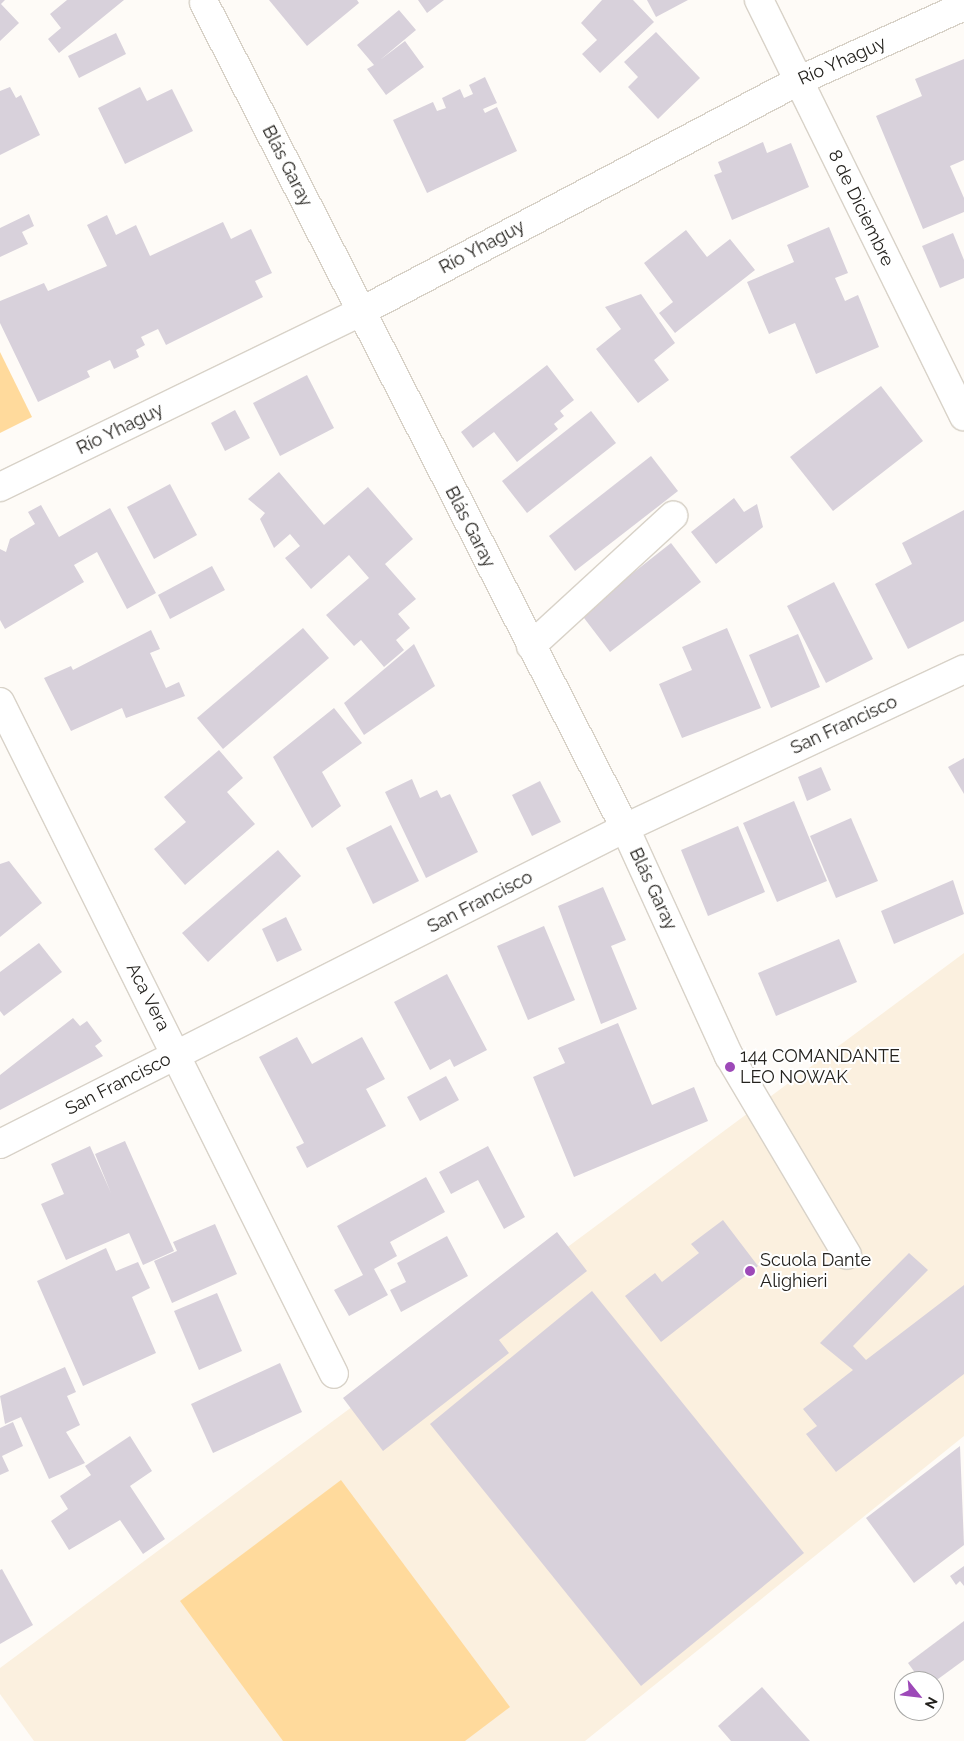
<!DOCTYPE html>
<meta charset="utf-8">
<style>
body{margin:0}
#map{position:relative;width:964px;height:1741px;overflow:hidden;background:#fefbf7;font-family:Raleway,sans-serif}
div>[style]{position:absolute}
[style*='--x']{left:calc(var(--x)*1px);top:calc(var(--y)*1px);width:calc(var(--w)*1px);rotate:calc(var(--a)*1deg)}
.built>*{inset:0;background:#fbf0df}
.green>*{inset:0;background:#ffda9c}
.building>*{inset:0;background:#d8d1db}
.roads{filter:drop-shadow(1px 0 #d8d2c8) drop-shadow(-1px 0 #d8d2c8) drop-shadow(0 1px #d8d2c8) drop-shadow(0 -1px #d8d2c8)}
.minor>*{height:28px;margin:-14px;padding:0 14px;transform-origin:14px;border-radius:14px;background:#fff}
.dots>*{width:14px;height:14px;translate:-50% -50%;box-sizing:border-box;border:2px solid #fff;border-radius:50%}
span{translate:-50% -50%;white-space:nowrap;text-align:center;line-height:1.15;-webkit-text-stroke:4px #fff;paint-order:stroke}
.street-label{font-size:18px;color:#24221e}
.poi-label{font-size:18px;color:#24221e}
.left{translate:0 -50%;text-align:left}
.north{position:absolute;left:894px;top:1671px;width:50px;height:50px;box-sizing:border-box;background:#fff;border:1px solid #a7a7a5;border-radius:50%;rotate:119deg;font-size:14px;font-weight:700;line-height:20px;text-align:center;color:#24221e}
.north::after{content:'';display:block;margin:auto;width:18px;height:22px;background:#9d49b8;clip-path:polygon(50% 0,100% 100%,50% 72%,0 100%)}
</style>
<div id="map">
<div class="built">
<div style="clip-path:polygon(964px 953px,964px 1436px,585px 1741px,34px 1741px,0 1694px,0 1668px)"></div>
</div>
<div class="green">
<div style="clip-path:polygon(0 352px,32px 417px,0 433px)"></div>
<div style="clip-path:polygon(341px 1480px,510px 1707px,465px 1741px,283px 1741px,180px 1601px)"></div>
</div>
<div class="building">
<div style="clip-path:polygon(0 0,5px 0,1px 4px,19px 23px,0 41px)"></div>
<div style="clip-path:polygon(67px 0,124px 0,59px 53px,48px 39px,61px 28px,50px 14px)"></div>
<div style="clip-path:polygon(269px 0,357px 0,359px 3px,307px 46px)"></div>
<div style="clip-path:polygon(418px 0,444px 0,427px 13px)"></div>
<div style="clip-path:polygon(602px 0,633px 0,654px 22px,600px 73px,582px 54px,597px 40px,581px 23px)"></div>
<div style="clip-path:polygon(647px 0,688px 0,656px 17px)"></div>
<div style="clip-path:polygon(399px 10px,416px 30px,380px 60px,405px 41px,424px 67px,386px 95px,367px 69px,374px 65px,357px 45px)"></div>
<div style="clip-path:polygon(656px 32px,700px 78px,658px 119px,628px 87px,638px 77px,624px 62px)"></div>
<div style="clip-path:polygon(116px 33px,126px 54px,79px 78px,68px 56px)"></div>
<div style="clip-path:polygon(964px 59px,964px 160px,950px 166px,964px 198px,964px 212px,923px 229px,876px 116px,922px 96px,915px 79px)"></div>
<div style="clip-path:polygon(485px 77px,497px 103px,483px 109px,485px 113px,497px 107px,517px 151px,427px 193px,393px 120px,433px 102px,437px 111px,446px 108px,442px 98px,460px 89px,464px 98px,473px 94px,469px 85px)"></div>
<div style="clip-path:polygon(10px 87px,16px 98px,21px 95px,40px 135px,0 155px,0 91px)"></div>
<div style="clip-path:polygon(140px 87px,147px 101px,172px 89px,193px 131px,125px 164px,98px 108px)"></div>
<div style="clip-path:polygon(763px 142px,767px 153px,791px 143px,809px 187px,732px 220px,714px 175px,722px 172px,718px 162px)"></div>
<div style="clip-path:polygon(29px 214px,34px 226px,22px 232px,28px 244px,0 257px,0 228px)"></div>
<div style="clip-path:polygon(107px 215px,116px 235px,136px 225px,150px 256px,223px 222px,231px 239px,251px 229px,272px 273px,255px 281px,263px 297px,166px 345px,158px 329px,141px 337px,145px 345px,136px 350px,139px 357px,114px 369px,110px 360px,87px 371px,90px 377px,38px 402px,0 323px,0 301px,44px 283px,48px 291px,107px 266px,87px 225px)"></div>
<div style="clip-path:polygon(829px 227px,848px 273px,835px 278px,845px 301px,858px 295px,879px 347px,816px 374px,795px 323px,769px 334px,747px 282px,794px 262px,787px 245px)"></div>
<div style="clip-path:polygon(686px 230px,707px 257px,730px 239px,755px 270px,675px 333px,659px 313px,673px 302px,644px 263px)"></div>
<div style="clip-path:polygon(953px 233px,964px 260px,964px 278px,940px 288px,922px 246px)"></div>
<div style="clip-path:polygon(641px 294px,675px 343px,654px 360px,669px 380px,638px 403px,596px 349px,621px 329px,605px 307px)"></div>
<div style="clip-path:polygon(547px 365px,574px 400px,560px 411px,564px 416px,554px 424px,558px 429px,517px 462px,494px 432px,473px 448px,461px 432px)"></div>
<div style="clip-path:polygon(307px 375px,334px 428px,280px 456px,253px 403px)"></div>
<div style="clip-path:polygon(881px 386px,923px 441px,833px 511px,790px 457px)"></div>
<div style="clip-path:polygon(235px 410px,250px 438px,225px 451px,211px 423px)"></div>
<div style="clip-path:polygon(591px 411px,616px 443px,527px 513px,502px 481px)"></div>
<div style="clip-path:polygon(651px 456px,678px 491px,575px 571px,549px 536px)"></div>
<div style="clip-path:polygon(279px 472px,324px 525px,368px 487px,413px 539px,385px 564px,416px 599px,398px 614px,410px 628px,396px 640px,404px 650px,384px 667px,361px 640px,354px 646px,326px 615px,369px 578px,349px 555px,311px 589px,285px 558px,300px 546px,290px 534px,274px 548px,260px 519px,265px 513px,248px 499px)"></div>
<div style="clip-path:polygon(170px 484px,197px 535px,154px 559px,127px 507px)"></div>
<div style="clip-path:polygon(734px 498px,744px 512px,757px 504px,763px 527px,716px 564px,691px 532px)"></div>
<div style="clip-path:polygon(41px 505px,59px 537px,110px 508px,156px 593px,127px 609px,97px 552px,74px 565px,84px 582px,5px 629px,0 620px,0 549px,6px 552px,10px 539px,35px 524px,28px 512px)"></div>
<div style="clip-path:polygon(964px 510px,964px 621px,908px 649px,875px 584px,912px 564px,902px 543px)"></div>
<div style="clip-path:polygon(671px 543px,701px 582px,610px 652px,581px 614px)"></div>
<div style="clip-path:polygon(212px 566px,225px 590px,170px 619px,158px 595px)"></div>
<div style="clip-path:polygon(834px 582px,873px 659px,826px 683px,787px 606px)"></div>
<div style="clip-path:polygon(303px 628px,329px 658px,223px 749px,197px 718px)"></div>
<div style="clip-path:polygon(727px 628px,761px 708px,682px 738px,659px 684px,692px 670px,682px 647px)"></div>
<div style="clip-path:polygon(151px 630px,160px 649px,150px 653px,166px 688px,179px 682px,185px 696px,126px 718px,122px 708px,71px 731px,44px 678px,71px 666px,73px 670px)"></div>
<div style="clip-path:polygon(798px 634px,820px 687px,771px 708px,749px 655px)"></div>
<div style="clip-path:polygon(414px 644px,435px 686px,364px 735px,344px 703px)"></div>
<div style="clip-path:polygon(334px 708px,362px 743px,322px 772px,341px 806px,312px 828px,273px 757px)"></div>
<div style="clip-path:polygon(219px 750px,243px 778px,227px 792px,255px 824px,185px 885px,154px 849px,186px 822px,164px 797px)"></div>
<div style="clip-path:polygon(964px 758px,964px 794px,948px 767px)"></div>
<div style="clip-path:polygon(821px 767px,831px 790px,807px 801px,798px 777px)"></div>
<div style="clip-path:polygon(412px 779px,420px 798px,437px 790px,441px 798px,450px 794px,478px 852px,426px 878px,385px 792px)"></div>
<div style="clip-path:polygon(540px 781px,561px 822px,532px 836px,512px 795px)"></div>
<div style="clip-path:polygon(794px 801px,827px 881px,777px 902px,743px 823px)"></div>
<div style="clip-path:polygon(851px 818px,878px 881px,836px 898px,810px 836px)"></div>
<div style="clip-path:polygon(391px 825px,419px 881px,373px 904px,346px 848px)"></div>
<div style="clip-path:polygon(738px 826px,765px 892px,708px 916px,681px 850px)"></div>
<div style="clip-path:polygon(278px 850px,301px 876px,208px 962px,182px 933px)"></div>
<div style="clip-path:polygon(9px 861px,42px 903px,0 937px,0 864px)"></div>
<div style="clip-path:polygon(953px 880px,964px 914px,894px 944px,881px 911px)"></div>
<div style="clip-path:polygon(603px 887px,626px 940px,611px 946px,637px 1009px,601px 1024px,558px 906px)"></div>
<div style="clip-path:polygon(286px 917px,302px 950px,277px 962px,262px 929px)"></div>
<div style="clip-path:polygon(544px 926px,575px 1000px,528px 1020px,497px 946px)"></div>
<div style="clip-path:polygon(839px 939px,857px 982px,776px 1016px,758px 973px)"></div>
<div style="clip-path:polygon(39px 943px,62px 972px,4px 1016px,0 1011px,0 972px)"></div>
<div style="clip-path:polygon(447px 974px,487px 1050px,454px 1067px,450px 1059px,430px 1070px,394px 1002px)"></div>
<div style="clip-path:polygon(73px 1018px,80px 1026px,87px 1021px,102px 1041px,95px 1046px,103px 1056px,0 1110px,0 1075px)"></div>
<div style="clip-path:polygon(618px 1023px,652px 1105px,694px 1087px,708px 1121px,574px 1177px,533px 1077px,565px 1063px,558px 1048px)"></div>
<div style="clip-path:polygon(297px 1037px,312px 1064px,362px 1037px,385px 1079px,366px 1089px,386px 1126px,307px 1168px,296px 1147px,304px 1143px,259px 1057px)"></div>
<div style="clip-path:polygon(446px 1076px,459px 1100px,420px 1121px,407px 1097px)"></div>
<div style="clip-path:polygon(125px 1141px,174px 1251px,143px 1265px,129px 1233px,66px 1260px,41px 1204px,64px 1194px,51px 1164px,90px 1146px,111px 1193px,95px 1154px)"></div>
<div style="clip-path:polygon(488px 1146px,525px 1217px,504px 1229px,478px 1180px,451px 1194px,439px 1172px)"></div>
<div style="clip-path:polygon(426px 1177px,445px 1212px,390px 1242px,397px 1256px,374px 1269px,388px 1295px,349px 1316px,334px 1290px,363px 1275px,337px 1226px)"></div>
<div style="clip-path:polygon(723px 1220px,758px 1266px,661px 1342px,625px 1296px,655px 1273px,662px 1282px,699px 1253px,691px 1244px)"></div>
<div style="clip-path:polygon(215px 1224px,237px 1274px,172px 1303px,154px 1261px,177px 1251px,173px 1242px)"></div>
<div style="clip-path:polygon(557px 1232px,587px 1271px,499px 1340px,509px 1353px,383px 1451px,343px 1398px)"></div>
<div style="clip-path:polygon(447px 1236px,468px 1276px,401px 1312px,390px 1290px,406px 1282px,397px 1263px)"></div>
<div style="clip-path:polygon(106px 1248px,116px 1271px,138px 1262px,150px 1288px,132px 1297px,156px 1353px,83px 1386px,37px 1281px)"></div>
<div style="clip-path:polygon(909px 1253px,928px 1270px,853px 1346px,866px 1360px,964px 1285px,964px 1374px,836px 1472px,806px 1434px,817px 1426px,803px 1409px,853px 1370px,820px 1343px)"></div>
<div style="clip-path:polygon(592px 1291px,804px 1553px,641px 1686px,430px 1424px)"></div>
<div style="clip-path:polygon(217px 1293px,242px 1351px,199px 1370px,174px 1311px)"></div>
<div style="clip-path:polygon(280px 1363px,302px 1412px,213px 1453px,191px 1404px)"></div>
<div style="clip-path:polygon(65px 1367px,76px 1392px,67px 1396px,80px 1425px,66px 1432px,85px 1463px,49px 1479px,21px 1417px,5px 1424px,0 1396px)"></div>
<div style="clip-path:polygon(13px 1422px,23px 1446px,2px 1456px,9px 1471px,0 1475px,0 1428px)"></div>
<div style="clip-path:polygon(130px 1436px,152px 1471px,130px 1486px,165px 1539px,143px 1554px,120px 1520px,69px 1550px,51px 1521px,68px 1509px,60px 1496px,91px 1475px,85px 1466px)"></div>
<div style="clip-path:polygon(960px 1446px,964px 1545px,914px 1583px,866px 1518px)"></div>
<div style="clip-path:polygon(964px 1566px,964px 1586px,960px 1581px,956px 1585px,950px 1576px)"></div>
<div style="clip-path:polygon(2px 1569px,33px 1625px,0 1644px,0 1570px)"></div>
<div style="clip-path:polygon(964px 1621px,964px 1660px,934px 1682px,921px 1681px,908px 1663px)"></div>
<div style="clip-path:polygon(762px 1687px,810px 1741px,731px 1741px,718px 1726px)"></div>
</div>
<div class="roads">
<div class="minor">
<div style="--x:759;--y:0;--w:464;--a:63.8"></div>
<div style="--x:204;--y:3;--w:926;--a:62.96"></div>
<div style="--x:625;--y:828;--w:251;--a:65.5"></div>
<div style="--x:729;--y:1056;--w:231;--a:59.3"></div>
<div style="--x:0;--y:487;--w:400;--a:-25.9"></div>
<div style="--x:360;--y:312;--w:495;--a:-27.8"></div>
<div style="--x:798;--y:81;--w:182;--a:-24.3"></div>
<div style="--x:531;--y:646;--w:193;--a:-42.5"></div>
<div style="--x:0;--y:702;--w:750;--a:63.57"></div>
<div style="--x:0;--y:1144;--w:700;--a:-26.82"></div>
<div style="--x:625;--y:828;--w:374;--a:-25.1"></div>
</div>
</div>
<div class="dots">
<div style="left:730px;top:1067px;background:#9d49b8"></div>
<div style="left:750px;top:1271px;background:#9d49b8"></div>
</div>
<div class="street-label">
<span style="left:842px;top:61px;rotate:-24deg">Río Yhaguy</span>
<span style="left:287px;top:166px;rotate:63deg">Blás Garay</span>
<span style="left:861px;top:208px;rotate:64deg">8 de Diciembre</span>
<span style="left:482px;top:247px;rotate:-28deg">Río Yhaguy</span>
<span style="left:120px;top:429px;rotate:-26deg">Río Yhaguy</span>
<span style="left:470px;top:527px;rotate:63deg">Blás Garay</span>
<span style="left:844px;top:725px;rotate:-25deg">San Francisco</span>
<span style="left:653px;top:889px;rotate:65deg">Blás Garay</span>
<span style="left:480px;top:902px;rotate:-27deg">San Francisco</span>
<span style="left:148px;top:997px;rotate:63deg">Aca Vera</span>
<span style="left:118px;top:1084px;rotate:-27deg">San Francisco</span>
</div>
<div class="poi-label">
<span class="left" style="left:740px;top:1067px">144 COMANDANTE<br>LEO NOWAK</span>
<span class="left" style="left:760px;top:1271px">Scuola Dante<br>Alighieri</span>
</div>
<div class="north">N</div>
</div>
